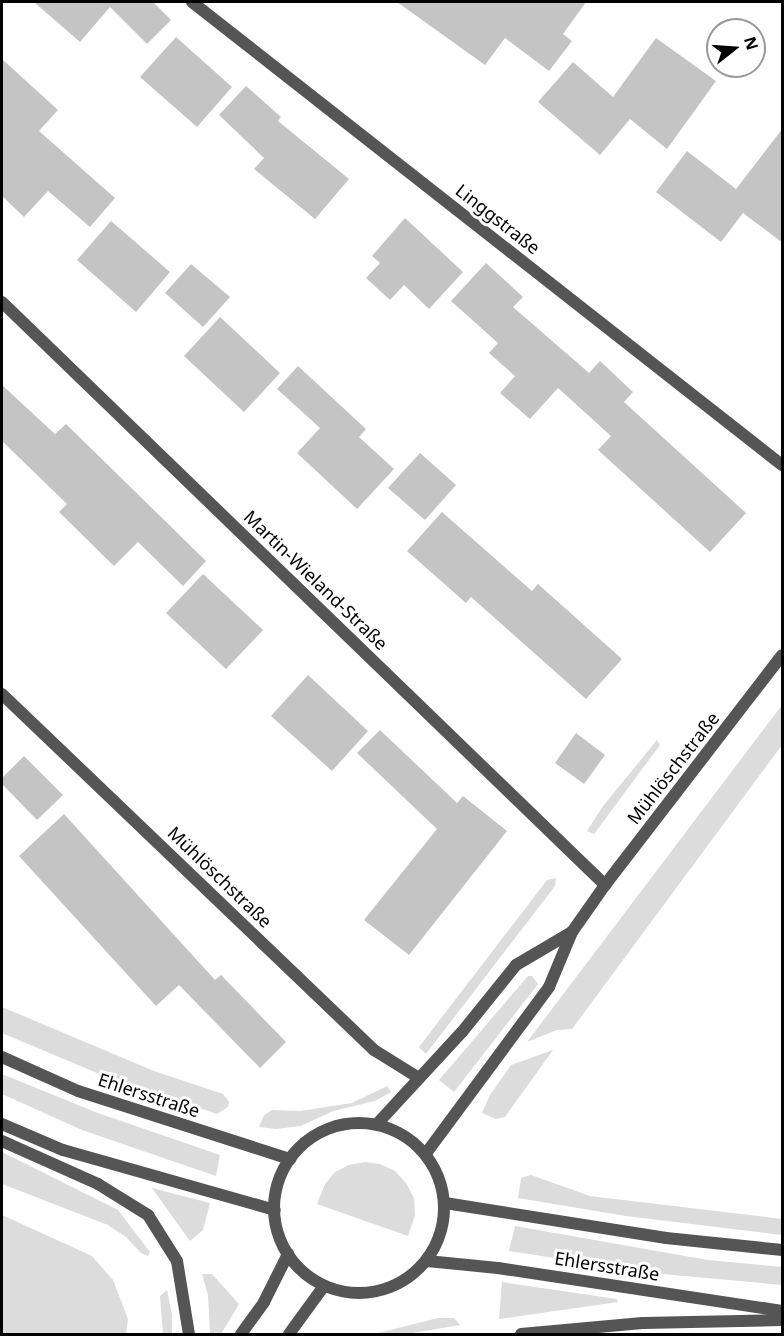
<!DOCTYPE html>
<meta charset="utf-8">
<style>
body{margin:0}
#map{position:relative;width:784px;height:1336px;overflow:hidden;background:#fff;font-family:"Noto Sans",sans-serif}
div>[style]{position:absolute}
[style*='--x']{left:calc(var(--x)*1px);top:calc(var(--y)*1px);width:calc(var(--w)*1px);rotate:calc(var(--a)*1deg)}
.green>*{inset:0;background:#dcdcdc}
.building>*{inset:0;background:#c4c4c4}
.minor>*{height:12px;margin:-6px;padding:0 6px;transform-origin:6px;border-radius:6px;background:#555}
.tertiary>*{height:12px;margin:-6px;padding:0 6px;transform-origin:6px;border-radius:6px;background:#555}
.tertiary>.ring{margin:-6px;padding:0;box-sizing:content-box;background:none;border:12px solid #555;border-radius:50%}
span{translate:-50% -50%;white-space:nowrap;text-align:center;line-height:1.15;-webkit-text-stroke:6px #fff;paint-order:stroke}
.street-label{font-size:18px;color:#000}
.frame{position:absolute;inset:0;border:3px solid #000;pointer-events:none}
.north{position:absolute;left:706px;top:18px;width:60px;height:60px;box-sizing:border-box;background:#fff;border:2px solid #999;border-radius:50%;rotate:73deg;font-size:16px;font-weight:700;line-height:24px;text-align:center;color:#000}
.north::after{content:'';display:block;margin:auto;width:21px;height:27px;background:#000;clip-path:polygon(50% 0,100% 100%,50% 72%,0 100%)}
</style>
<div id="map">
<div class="green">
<div style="clip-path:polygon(782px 705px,782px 745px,572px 1029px,557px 1030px,527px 1042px)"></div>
<div style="clip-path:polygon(657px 740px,660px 745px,594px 834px,587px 831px,603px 806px)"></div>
<div style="clip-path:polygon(556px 878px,555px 886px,426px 1054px,419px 1047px,547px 880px)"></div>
<div style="clip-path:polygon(528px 976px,532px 976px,538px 984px,454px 1092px,439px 1080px)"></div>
<div style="clip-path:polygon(2px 1007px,154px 1071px,223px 1094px,229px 1102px,228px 1107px,217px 1114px,97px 1073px,2px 1033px)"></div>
<div style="clip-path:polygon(553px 1050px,505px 1117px,496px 1119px,482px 1113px,490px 1095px,511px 1065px)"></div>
<div style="clip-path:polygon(2px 1074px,95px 1112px,220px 1155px,216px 1176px,82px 1130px,2px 1094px)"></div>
<div style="clip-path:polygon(387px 1086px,391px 1092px,375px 1101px,333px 1111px,301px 1126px,276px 1129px,259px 1127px,264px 1115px,272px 1110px,300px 1111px,352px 1103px)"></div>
<div style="clip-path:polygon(2px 1152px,118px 1210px,150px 1252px,148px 1256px,141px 1253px,126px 1237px,108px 1225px,2px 1184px)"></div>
<div style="clip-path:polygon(365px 1162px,380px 1164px,395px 1171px,406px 1183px,414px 1198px,415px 1215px,408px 1236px,317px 1204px,325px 1184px,335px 1172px,349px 1165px)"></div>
<div style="clip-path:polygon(531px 1175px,590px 1196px,782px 1219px,782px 1235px,626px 1216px,518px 1198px,521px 1178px)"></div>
<div style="clip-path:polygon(152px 1188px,210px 1203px,203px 1230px,190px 1241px)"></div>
<div style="clip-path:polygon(2px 1215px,92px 1256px,113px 1280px,128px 1319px,126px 1334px,2px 1334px)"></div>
<div style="clip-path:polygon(515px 1226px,708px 1260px,782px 1267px,782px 1285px,652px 1273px,509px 1251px)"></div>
<div style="clip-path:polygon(202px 1274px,212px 1274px,239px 1304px,221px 1334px,210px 1334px,208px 1295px)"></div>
<div style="clip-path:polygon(502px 1282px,617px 1299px,618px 1302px,499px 1319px)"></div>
<div style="clip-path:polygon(167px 1290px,172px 1315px,172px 1334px,163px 1334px,160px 1296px)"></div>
<div style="clip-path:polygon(438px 1318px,454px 1318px,460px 1325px,407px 1334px,374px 1334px)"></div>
</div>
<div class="building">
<div style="clip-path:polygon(34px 2px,153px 2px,171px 20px,147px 44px,110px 7px,80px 42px)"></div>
<div style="clip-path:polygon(397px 2px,586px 2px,563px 34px,572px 41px,549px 71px,505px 38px,485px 65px)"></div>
<div style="clip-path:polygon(176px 37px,232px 87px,197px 127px,140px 77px)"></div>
<div style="clip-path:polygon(656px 38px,716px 81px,667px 149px,630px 119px,600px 155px,538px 102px,573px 62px,613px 97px)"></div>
<div style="clip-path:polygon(2px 59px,58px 110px,39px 131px,115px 198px,90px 227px,48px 191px,24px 217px,2px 196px)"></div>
<div style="clip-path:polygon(246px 86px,281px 117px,278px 121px,349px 179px,315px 219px,254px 169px,264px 158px,219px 115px)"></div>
<div style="clip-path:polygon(783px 128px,783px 243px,743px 213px,721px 242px,656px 192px,687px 151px,736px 189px)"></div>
<div style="clip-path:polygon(405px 218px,463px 272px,429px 309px,404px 285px,390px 300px,366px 278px,380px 263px,372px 256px)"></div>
<div style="clip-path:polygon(111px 221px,170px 272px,136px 312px,77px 260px)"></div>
<div style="clip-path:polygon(486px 263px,523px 297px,513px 307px,589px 373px,600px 361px,633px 392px,624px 402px,746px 513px,710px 552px,598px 450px,611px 436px,558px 388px,530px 419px,500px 393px,515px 376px,489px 353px,498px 343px,451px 301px)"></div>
<div style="clip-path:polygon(191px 264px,230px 297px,203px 327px,165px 293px)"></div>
<div style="clip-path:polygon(220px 317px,280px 373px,244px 412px,184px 356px)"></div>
<div style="clip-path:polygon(298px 366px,366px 429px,359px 437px,394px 469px,357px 509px,297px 453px,320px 428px,277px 389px)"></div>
<div style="clip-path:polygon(2px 385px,55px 434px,66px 424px,206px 561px,183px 586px,138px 542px,114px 566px,59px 512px,67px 504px,2px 441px)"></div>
<div style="clip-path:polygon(420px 453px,456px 485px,425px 520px,388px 488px)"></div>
<div style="clip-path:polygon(442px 512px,532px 591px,538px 584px,622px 659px,586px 699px,471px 597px,466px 603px,407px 551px)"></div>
<div style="clip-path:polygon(203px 574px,263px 630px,226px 669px,166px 613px)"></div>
<div style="clip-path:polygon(308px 675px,368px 731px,332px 771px,271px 716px)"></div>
<div style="clip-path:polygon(380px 730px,457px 803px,463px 796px,507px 831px,409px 955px,364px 920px,437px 829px,357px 753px)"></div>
<div style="clip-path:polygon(576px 733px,605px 755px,584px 784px,555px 763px)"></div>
<div style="clip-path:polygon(24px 756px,63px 795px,37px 820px,2px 784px,2px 778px)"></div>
<div style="clip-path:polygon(64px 814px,215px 980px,221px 975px,286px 1042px,260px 1068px,179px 985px,156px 1006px,19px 856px)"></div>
</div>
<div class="minor">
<div style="--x:192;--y:2;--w:750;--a:38.12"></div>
<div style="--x:2;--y:302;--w:839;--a:44.03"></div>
<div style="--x:2;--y:694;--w:515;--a:43.74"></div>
<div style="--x:374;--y:1050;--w:53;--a:31.9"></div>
</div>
<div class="tertiary">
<div style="--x:2;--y:1057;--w:83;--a:24.1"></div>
<div style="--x:78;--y:1091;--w:223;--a:17.8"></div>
<div class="ring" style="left:274px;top:1123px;width:158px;height:158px"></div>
<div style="--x:2;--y:1124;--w:66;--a:23.1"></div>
<div style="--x:63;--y:1150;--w:220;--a:15.8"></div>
<div style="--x:377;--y:1124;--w:125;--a:-47.3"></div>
<div style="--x:462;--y:1032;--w:86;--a:-51.1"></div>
<div style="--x:516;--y:965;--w:65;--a:-30.5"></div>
<div style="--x:2;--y:1141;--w:105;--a:24.1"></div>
<div style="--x:98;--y:1184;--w:59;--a:31.8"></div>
<div style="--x:148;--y:1215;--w:54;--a:57.8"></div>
<div style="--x:177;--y:1261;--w:74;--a:80.7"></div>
<div style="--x:427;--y:1152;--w:205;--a:-53.5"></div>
<div style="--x:549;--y:987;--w:60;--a:-67.3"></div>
<div style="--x:572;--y:932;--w:57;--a:-54.9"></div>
<div style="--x:605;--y:885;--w:290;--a:-52.4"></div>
<div style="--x:445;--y:1203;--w:224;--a:9"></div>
<div style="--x:666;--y:1238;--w:117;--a:5.9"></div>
<div style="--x:427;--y:1261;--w:71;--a:5.6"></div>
<div style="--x:498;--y:1268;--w:287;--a:8.6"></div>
<div style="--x:241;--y:1334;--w:39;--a:-54"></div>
<div style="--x:264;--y:1302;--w:54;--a:-63.4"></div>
<div style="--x:289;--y:1334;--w:59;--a:-53.9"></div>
<div style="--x:521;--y:1334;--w:122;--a:-5.2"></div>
<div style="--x:643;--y:1323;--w:139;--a:-1.2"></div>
</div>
<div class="street-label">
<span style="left:498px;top:219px;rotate:38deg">Linggstraße</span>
<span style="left:316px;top:580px;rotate:44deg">Martin-Wieland-Straße</span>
<span style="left:673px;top:768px;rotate:-52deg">Mühlöschstraße</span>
<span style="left:220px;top:877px;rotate:44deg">Mühlöschstraße</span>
<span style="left:149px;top:1095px;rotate:18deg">Ehlersstraße</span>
<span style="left:607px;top:1266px;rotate:9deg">Ehlersstraße</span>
</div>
<div class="frame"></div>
<div class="north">N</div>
</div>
